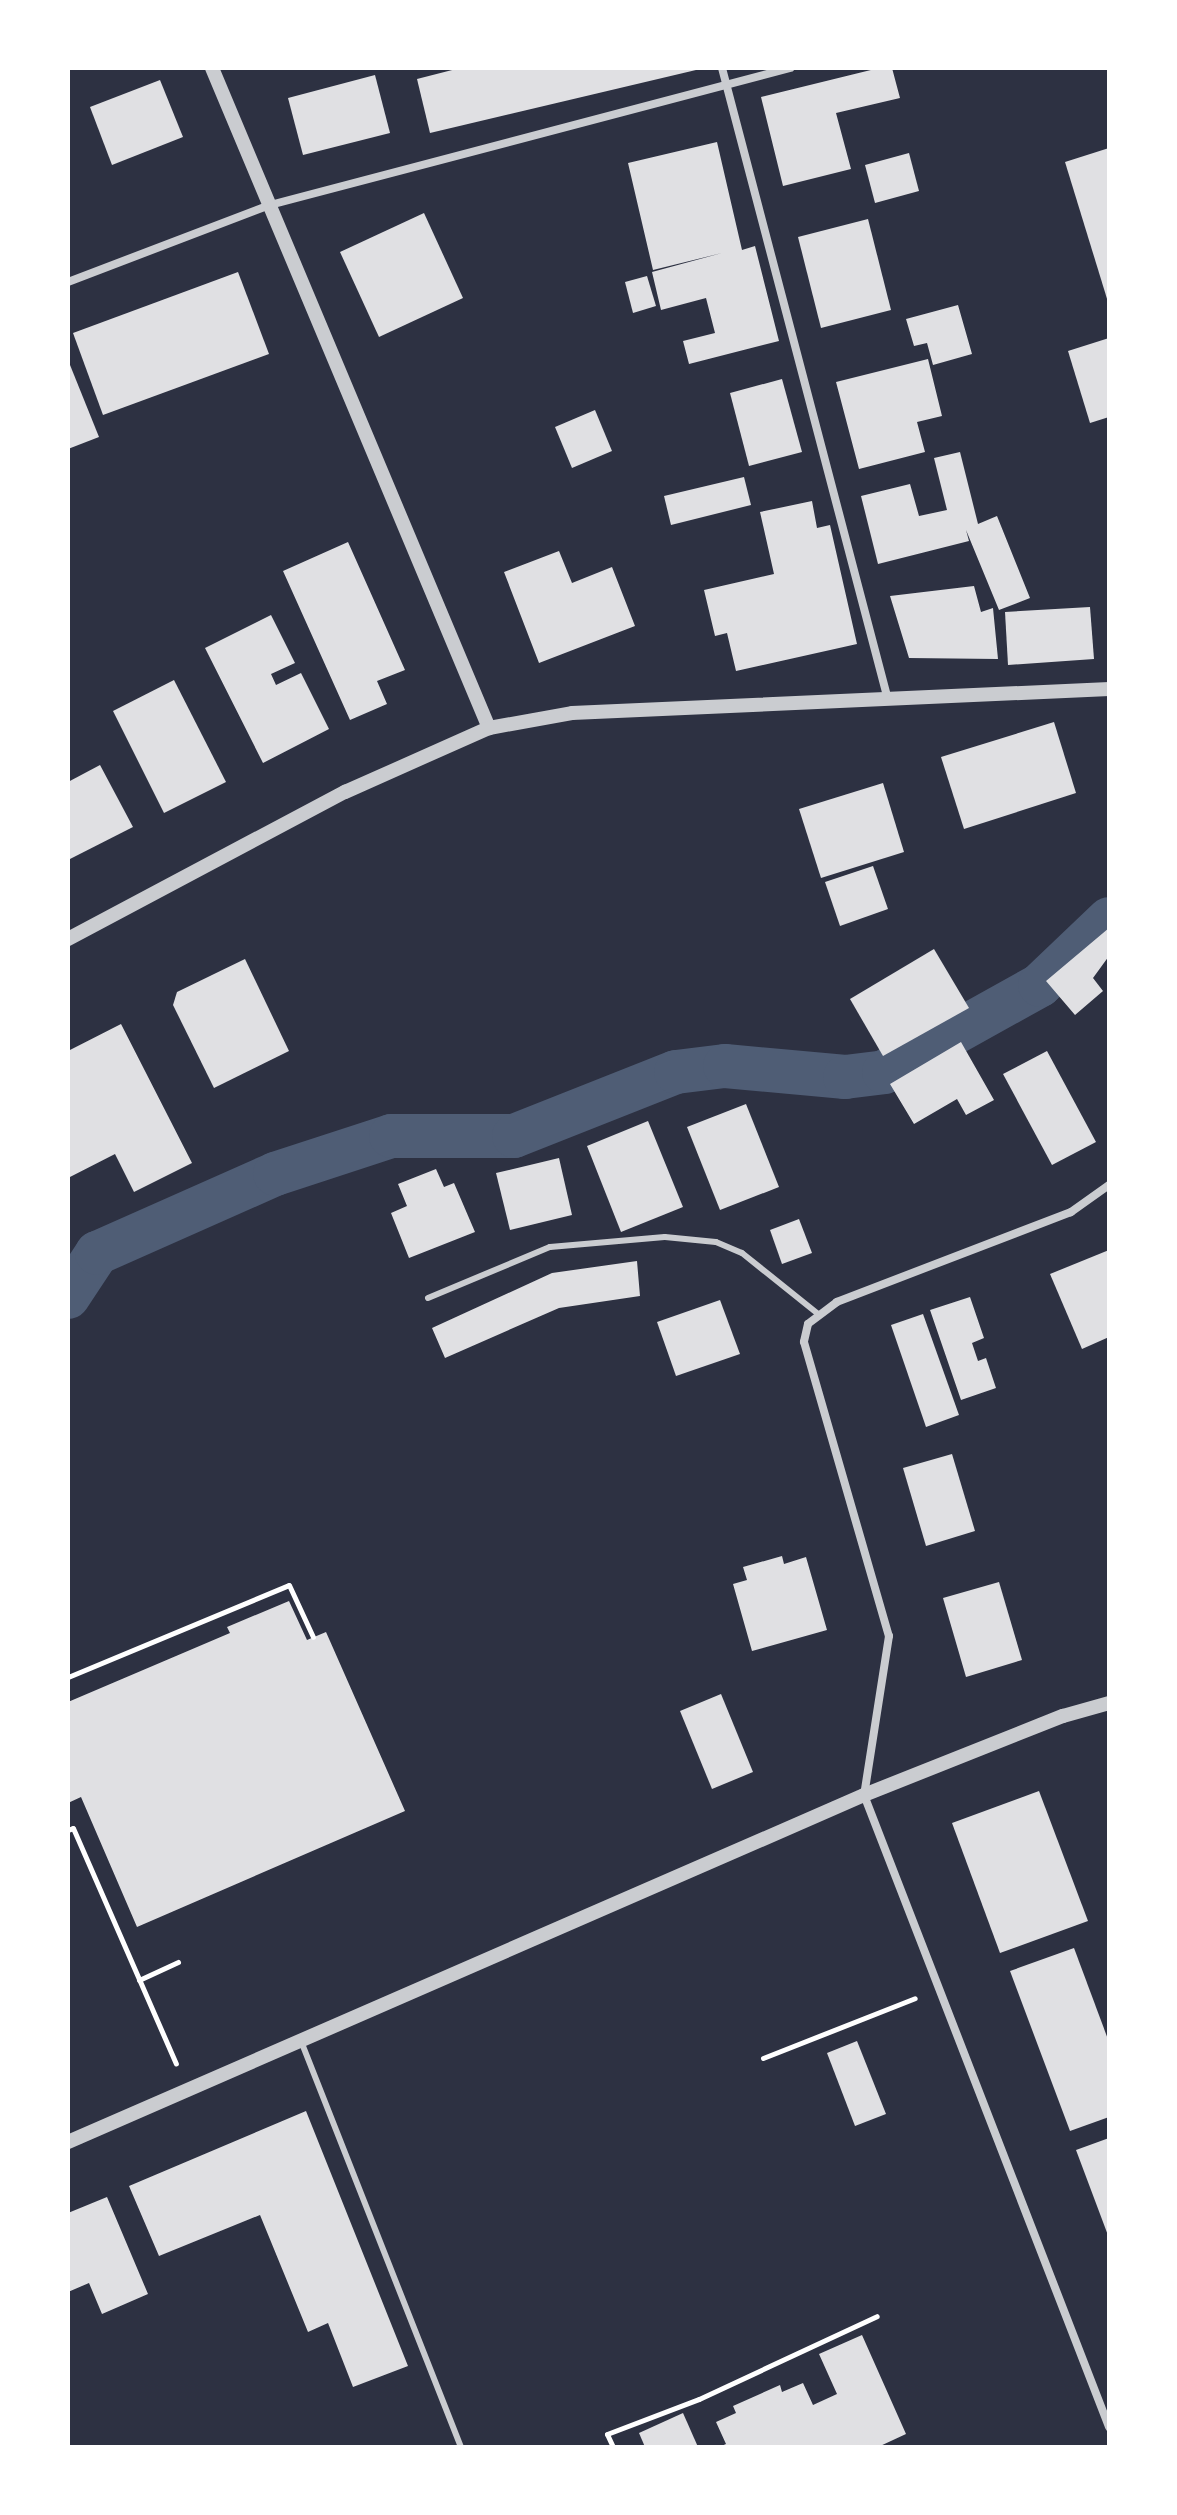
<!DOCTYPE html>
<style>
body{margin:0}
#map{position:relative;width:1177px;height:2515px;overflow:hidden;background:#2d3142;font-family:"Varela Round",sans-serif}
div>[style]{position:absolute}
[style*='--x']{left:calc(var(--x)*1px);top:calc(var(--y)*1px);width:calc(var(--w)*1px);rotate:calc(var(--a)*1deg)}
.canal>*{height:44px;margin:-22px;padding:0 22px;transform-origin:22px;border-radius:22px;background:#4f5d75}
.building>*{inset:0;background:#e0e0e3}
.path>*{height:5px;margin:-2.5px;padding:0 2.5px;transform-origin:2.5px;border-radius:2.5px;background:#fff}
.service>*{height:6px;margin:-3px;padding:0 3px;transform-origin:3px;border-radius:3px;background:#caccd0}
.minor>*{height:8px;margin:-4px;padding:0 4px;transform-origin:4px;border-radius:4px;background:#caccd0}
.tertiary>*{height:14px;margin:-7px;padding:0 7px;transform-origin:7px;border-radius:7px;background:#caccd0}
span{translate:-50% -50%;white-space:nowrap;text-align:center;line-height:1.15;-webkit-text-stroke:8px #fff;paint-order:stroke}
.frame{position:absolute;inset:0;border:70px solid #fff;pointer-events:none}
</style>
<div id="map">
<div class="canal">
<div style="--x:68;--y:1297;--w:53;--a:-56.6"></div>
<div style="--x:97;--y:1253;--w:195;--a:-23.9"></div>
<div style="--x:275;--y:1174;--w:122;--a:-18.1"></div>
<div style="--x:391;--y:1136;--w:123;--a:0"></div>
<div style="--x:514;--y:1136;--w:174;--a:-21.6"></div>
<div style="--x:676;--y:1072;--w:49;--a:-7"></div>
<div style="--x:725;--y:1066;--w:121;--a:5.2"></div>
<div style="--x:845;--y:1077;--w:39;--a:-7"></div>
<div style="--x:884;--y:1072;--w:179;--a:-29.1"></div>
<div style="--x:1040;--y:985;--w:95;--a:-43.7"></div>
</div>
<div class="building">
<div style="clip-path:polygon(460px 68px,696px 68px,696px 70px,430px 133px,417px 79px)"></div>
<div style="clip-path:polygon(879px 68px,892px 68px,900px 98px,836px 113px,851px 169px,783px 186px,761px 97px)"></div>
<div style="clip-path:polygon(375px 75px,390px 133px,303px 155px,288px 98px)"></div>
<div style="clip-path:polygon(160px 80px,183px 137px,112px 165px,90px 107px)"></div>
<div style="clip-path:polygon(717px 142px,742px 250px,755px 246px,779px 341px,689px 364px,683px 341px,715px 333px,706px 298px,661px 310px,652px 272px,722px 253px,653px 270px,628px 163px)"></div>
<div style="clip-path:polygon(1109px 148px,1109px 302px,1108px 302px,1065px 162px)"></div>
<div style="clip-path:polygon(909px 153px,919px 191px,875px 203px,865px 165px)"></div>
<div style="clip-path:polygon(424px 213px,463px 298px,379px 337px,340px 252px)"></div>
<div style="clip-path:polygon(868px 219px,891px 310px,821px 328px,798px 237px)"></div>
<div style="clip-path:polygon(238px 272px,269px 354px,103px 415px,73px 333px)"></div>
<div style="clip-path:polygon(647px 276px,656px 306px,633px 313px,625px 282px)"></div>
<div style="clip-path:polygon(958px 305px,972px 354px,933px 365px,927px 343px,914px 346px,906px 319px)"></div>
<div style="clip-path:polygon(1109px 338px,1109px 417px,1090px 423px,1068px 351px)"></div>
<div style="clip-path:polygon(928px 359px,942px 416px,917px 422px,925px 452px,859px 469px,836px 382px)"></div>
<div style="clip-path:polygon(68px 360px,99px 437px,68px 449px)"></div>
<div style="clip-path:polygon(782px 379px,802px 452px,749px 466px,730px 393px)"></div>
<div style="clip-path:polygon(595px 410px,612px 451px,572px 468px,555px 427px)"></div>
<div style="clip-path:polygon(960px 452px,978px 524px,997px 516px,1030px 598px,999px 610px,966px 530px,969px 541px,878px 564px,861px 496px,910px 484px,919px 516px,947px 510px,934px 458px)"></div>
<div style="clip-path:polygon(744px 477px,751px 505px,671px 525px,664px 496px)"></div>
<div style="clip-path:polygon(812px 501px,817px 528px,830px 525px,857px 644px,736px 671px,727px 633px,715px 636px,704px 590px,774px 574px,760px 512px)"></div>
<div style="clip-path:polygon(348px 542px,405px 670px,377px 681px,387px 704px,350px 720px,283px 571px)"></div>
<div style="clip-path:polygon(559px 551px,572px 583px,612px 567px,635px 626px,539px 663px,504px 572px)"></div>
<div style="clip-path:polygon(974px 586px,981px 612px,993px 608px,998px 659px,909px 658px,890px 596px)"></div>
<div style="clip-path:polygon(1090px 607px,1094px 659px,1008px 665px,1005px 612px)"></div>
<div style="clip-path:polygon(271px 615px,295px 663px,271px 674px,276px 685px,301px 673px,329px 729px,263px 763px,205px 648px)"></div>
<div style="clip-path:polygon(174px 680px,226px 782px,164px 813px,113px 711px)"></div>
<div style="clip-path:polygon(1054px 722px,1076px 793px,964px 829px,941px 757px)"></div>
<div style="clip-path:polygon(100px 765px,133px 827px,68px 860px,68px 782px)"></div>
<div style="clip-path:polygon(883px 783px,904px 852px,821px 878px,799px 809px)"></div>
<div style="clip-path:polygon(873px 866px,888px 909px,840px 926px,825px 882px)"></div>
<div style="clip-path:polygon(1109px 928px,1109px 956px,1093px 978px,1103px 991px,1075px 1015px,1046px 981px)"></div>
<div style="clip-path:polygon(934px 949px,969px 1008px,883px 1056px,850px 999px)"></div>
<div style="clip-path:polygon(245px 959px,289px 1051px,214px 1088px,173px 1005px,177px 992px)"></div>
<div style="clip-path:polygon(121px 1024px,192px 1163px,134px 1192px,115px 1154px,68px 1178px,68px 1051px)"></div>
<div style="clip-path:polygon(961px 1042px,994px 1100px,966px 1115px,957px 1099px,914px 1124px,890px 1084px)"></div>
<div style="clip-path:polygon(1047px 1051px,1096px 1142px,1052px 1165px,1003px 1074px)"></div>
<div style="clip-path:polygon(746px 1104px,779px 1187px,720px 1210px,687px 1127px)"></div>
<div style="clip-path:polygon(648px 1121px,683px 1207px,621px 1232px,587px 1146px)"></div>
<div style="clip-path:polygon(559px 1158px,572px 1215px,510px 1230px,496px 1173px)"></div>
<div style="clip-path:polygon(436px 1169px,444px 1187px,454px 1183px,475px 1232px,409px 1258px,391px 1213px,407px 1206px,398px 1184px)"></div>
<div style="clip-path:polygon(799px 1219px,812px 1253px,782px 1264px,770px 1230px)"></div>
<div style="clip-path:polygon(1109px 1250px,1109px 1337px,1082px 1349px,1050px 1274px)"></div>
<div style="clip-path:polygon(637px 1261px,640px 1296px,559px 1308px,445px 1358px,432px 1328px,552px 1273px)"></div>
<div style="clip-path:polygon(970px 1297px,984px 1338px,972px 1343px,978px 1361px,986px 1358px,996px 1388px,961px 1400px,930px 1310px)"></div>
<div style="clip-path:polygon(720px 1300px,740px 1354px,676px 1376px,657px 1322px)"></div>
<div style="clip-path:polygon(923px 1314px,959px 1415px,926px 1427px,891px 1325px)"></div>
<div style="clip-path:polygon(952px 1454px,975px 1531px,926px 1546px,903px 1468px)"></div>
<div style="clip-path:polygon(782px 1556px,784px 1564px,806px 1557px,827px 1630px,752px 1651px,733px 1584px,747px 1580px,743px 1567px)"></div>
<div style="clip-path:polygon(999px 1582px,1022px 1660px,966px 1677px,943px 1598px)"></div>
<div style="clip-path:polygon(289px 1601px,307px 1640px,326px 1632px,405px 1811px,137px 1927px,81px 1797px,68px 1803px,68px 1702px,230px 1633px,227px 1627px)"></div>
<div style="clip-path:polygon(721px 1694px,753px 1772px,712px 1789px,680px 1711px)"></div>
<div style="clip-path:polygon(1039px 1791px,1088px 1921px,1000px 1953px,952px 1823px)"></div>
<div style="clip-path:polygon(1074px 1948px,1109px 2042px,1109px 2117px,1070px 2131px,1010px 1971px)"></div>
<div style="clip-path:polygon(857px 2041px,886px 2114px,855px 2126px,827px 2053px)"></div>
<div style="clip-path:polygon(306px 2111px,408px 2366px,353px 2387px,328px 2323px,308px 2332px,260px 2215px,159px 2256px,129px 2186px)"></div>
<div style="clip-path:polygon(1109px 2138px,1109px 2238px,1076px 2150px)"></div>
<div style="clip-path:polygon(107px 2197px,148px 2294px,102px 2314px,89px 2283px,68px 2292px,68px 2213px)"></div>
<div style="clip-path:polygon(862px 2335px,906px 2434px,878px 2447px,719px 2447px,726px 2444px,716px 2422px,736px 2413px,733px 2406px,780px 2385px,782px 2392px,803px 2383px,813px 2405px,837px 2394px,819px 2354px)"></div>
<div style="clip-path:polygon(683px 2413px,698px 2447px,645px 2447px,639px 2433px)"></div>
</div>
<div class="path">
<div style="--x:68;--y:1677;--w:239;--a:-22.6"></div>
<div style="--x:289;--y:1585;--w:57;--a:65.2"></div>
<div style="--x:68;--y:1830;--w:5;--a:-22"></div>
<div style="--x:73;--y:1828;--w:257;--a:66.4"></div>
<div style="--x:139;--y:1980;--w:43;--a:-24.8"></div>
<div style="--x:763;--y:2058;--w:163;--a:-21.5"></div>
<div style="--x:613;--y:2447;--w:14;--a:-115"></div>
<div style="--x:607;--y:2434;--w:98;--a:-20.8"></div>
<div style="--x:699;--y:2399;--w:196;--a:-25"></div>
</div>
<div class="service">
<div style="--x:428;--y:1298;--w:132;--a:-22.7"></div>
<div style="--x:550;--y:1247;--w:115;--a:-5"></div>
<div style="--x:665;--y:1237;--w:51;--a:5.6"></div>
<div style="--x:716;--y:1242;--w:28;--a:23"></div>
<div style="--x:742;--y:1253;--w:96;--a:38.7"></div>
<div style="--x:301;--y:2041;--w:436;--a:68.5"></div>
</div>
<div class="minor">
<div style="--x:722;--y:68;--w:653;--a:75.28"></div>
<div style="--x:68;--y:282;--w:216;--a:-20.9"></div>
<div style="--x:270;--y:205;--w:538;--a:-14.76"></div>
<div style="--x:1109;--y:1185;--w:47;--a:144.6"></div>
<div style="--x:1071;--y:1212;--w:251;--a:159"></div>
<div style="--x:837;--y:1302;--w:36;--a:143"></div>
<div style="--x:808;--y:1324;--w:18;--a:103"></div>
<div style="--x:804;--y:1342;--w:306;--a:73.9"></div>
<div style="--x:889;--y:1636;--w:161;--a:98.9"></div>
<div style="--x:864;--y:1795;--w:678;--a:68.81"></div>
</div>
<div class="tertiary">
<div style="--x:212;--y:68;--w:716;--a:67.23"></div>
<div style="--x:68;--y:939;--w:314;--a:-28"></div>
<div style="--x:345;--y:792;--w:158;--a:-24"></div>
<div style="--x:489;--y:728;--w:84;--a:-10.2"></div>
<div style="--x:572;--y:713;--w:538;--a:-2.56"></div>
<div style="--x:68;--y:2142;--w:868;--a:-23.55"></div>
<div style="--x:864;--y:1795;--w:214;--a:-21.7"></div>
<div style="--x:1063;--y:1716;--w:48;--a:-15.8"></div>
</div>
<div class="frame"></div>
</div>
